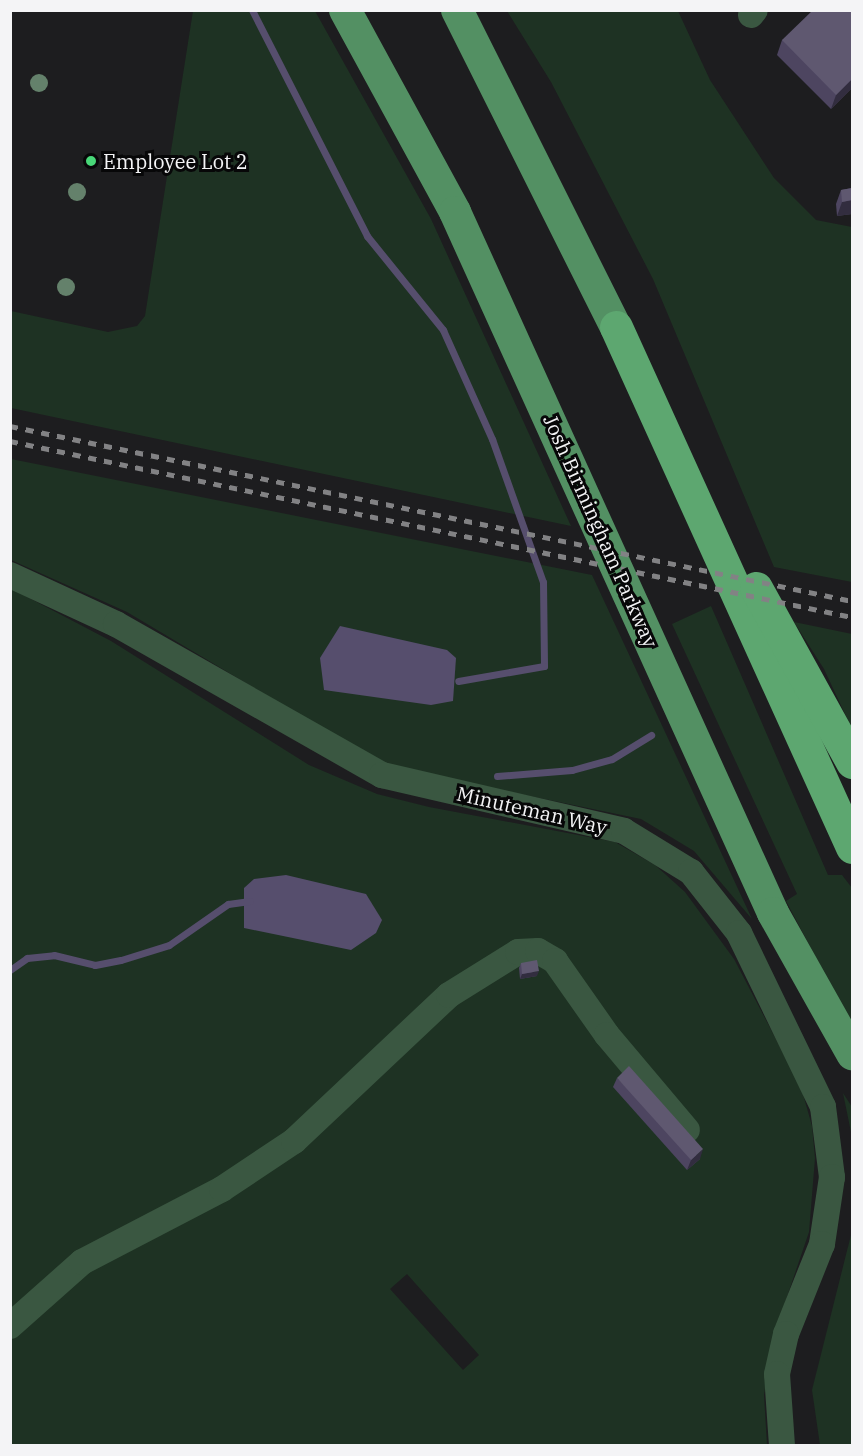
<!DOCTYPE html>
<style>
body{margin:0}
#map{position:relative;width:863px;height:1456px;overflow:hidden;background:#1d1d1f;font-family:"IBM Plex Serif",serif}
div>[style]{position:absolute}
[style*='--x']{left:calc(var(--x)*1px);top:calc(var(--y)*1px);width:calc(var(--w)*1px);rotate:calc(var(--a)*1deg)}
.green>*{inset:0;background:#1e3223}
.water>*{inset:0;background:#564e6d}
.stream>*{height:7px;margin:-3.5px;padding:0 3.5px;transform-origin:3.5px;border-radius:3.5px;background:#564e6d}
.minor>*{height:26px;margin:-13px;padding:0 13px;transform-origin:13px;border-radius:13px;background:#3a5741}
.major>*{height:32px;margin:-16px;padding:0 16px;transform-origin:16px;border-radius:16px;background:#539063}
.highway>*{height:33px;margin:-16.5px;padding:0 16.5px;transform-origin:16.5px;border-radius:16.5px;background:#5da770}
.rail>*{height:4.5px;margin-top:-2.25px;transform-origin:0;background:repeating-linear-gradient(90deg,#828284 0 8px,transparent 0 16px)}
.trees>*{width:18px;height:18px;margin:-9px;border-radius:50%;background:#64816b}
.wall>*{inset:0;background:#4d4560}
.shaded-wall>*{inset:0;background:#322d3f}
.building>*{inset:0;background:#5f5870}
.dots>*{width:16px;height:16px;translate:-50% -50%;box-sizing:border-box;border:3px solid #070708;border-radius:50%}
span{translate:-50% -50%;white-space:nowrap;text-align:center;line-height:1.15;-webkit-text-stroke:6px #070708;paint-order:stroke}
.poi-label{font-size:20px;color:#f4f4f6}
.left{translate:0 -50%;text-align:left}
.street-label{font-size:20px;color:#f4f4f6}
.frame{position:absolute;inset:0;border:12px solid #f4f4f6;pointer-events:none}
</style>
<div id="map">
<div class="green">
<div style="clip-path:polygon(193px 11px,315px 11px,431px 219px,571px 526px,11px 408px,11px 311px,108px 332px,137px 326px,145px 316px)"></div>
<div style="clip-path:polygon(507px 11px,678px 11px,710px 80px,774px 178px,816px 220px,852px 227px,852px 582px,774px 567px,653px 279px,551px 82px)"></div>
<div style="clip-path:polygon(11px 459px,592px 575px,752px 919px,694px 851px,641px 819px,385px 766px,127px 612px,11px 560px)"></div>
<div style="clip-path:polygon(evenodd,10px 588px,111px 641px,309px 765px,377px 794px,429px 807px,615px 842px,655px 865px,685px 892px,734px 959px,801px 1087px,812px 1126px,815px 1158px,809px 1232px,773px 1338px,764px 1395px,767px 1445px,11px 1445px,10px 588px,407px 1274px,479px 1355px,463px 1370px,390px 1289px,407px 1274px)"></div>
<div style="clip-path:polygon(711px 606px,828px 875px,842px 875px,852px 888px,852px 1026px,786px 901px,797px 894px,672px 624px)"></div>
<div style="clip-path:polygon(794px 622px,852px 634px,852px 729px,824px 669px)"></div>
<div style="clip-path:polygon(843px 1093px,852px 1107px,852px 1137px)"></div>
<div style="clip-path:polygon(852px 1231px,852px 1445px,820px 1445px,812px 1390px)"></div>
</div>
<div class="water">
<div style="clip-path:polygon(340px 626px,447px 650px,456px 658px,453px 701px,431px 705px,324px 690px,320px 658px)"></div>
<div style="clip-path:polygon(286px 875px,366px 894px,382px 920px,376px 933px,351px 950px,244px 928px,244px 888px,254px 879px)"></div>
</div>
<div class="stream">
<div style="--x:252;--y:10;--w:254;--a:63"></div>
<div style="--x:367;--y:236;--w:121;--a:51"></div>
<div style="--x:443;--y:330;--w:120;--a:65.8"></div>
<div style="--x:492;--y:439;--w:152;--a:70.4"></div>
<div style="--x:543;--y:582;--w:84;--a:89.3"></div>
<div style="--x:544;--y:666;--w:87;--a:170.1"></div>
<div style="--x:497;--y:776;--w:75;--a:-4.6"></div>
<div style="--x:572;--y:770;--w:41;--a:-15.4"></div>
<div style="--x:612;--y:759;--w:46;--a:-31.6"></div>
<div style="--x:10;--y:970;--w:21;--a:-35"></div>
<div style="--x:27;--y:958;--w:27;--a:-6"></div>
<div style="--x:54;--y:955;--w:42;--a:13.7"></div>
<div style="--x:95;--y:965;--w:26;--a:-11"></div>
<div style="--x:121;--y:960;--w:50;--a:-17.4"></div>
<div style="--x:169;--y:945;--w:72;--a:-34.8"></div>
<div style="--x:228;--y:904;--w:22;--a:-8"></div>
</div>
<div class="minor">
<div style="--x:751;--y:15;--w:6;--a:-51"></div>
<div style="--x:10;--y:575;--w:117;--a:24.8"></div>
<div style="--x:116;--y:624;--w:306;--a:29.6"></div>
<div style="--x:382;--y:775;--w:248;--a:13"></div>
<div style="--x:624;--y:831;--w:79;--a:31.5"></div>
<div style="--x:691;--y:872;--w:78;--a:51.8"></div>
<div style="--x:739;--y:933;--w:193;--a:64.2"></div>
<div style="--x:823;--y:1107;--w:71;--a:82.7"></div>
<div style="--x:832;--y:1177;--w:68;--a:98.5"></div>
<div style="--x:822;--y:1244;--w:97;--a:111.8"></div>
<div style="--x:786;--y:1334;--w:41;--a:102.7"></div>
<div style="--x:777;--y:1374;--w:72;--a:86"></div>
<div style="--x:10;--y:1326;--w:96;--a:-41.6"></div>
<div style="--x:82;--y:1262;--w:158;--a:-27.5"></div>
<div style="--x:222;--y:1189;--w:87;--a:-33.7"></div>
<div style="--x:294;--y:1141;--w:213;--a:-43.3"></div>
<div style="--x:449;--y:995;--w:81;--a:-31.9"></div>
<div style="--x:518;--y:952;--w:20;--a:-3"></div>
<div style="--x:538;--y:951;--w:20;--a:30"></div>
<div style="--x:555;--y:961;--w:90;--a:54.9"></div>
<div style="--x:607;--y:1035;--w:124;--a:49.9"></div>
</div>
<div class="major">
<div style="--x:345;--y:10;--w:230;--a:61.4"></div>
<div style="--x:455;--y:212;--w:770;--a:65.6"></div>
<div style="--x:773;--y:913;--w:162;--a:60.7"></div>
<div style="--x:457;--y:10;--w:355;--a:63.4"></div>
</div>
<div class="highway">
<div style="--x:616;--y:327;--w:571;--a:65.59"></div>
<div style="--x:756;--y:588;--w:199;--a:61.1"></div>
</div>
<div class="rail">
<div style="--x:10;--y:426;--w:860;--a:11.74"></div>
<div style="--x:10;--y:441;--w:860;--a:11.81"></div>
</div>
<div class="trees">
<div style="left:39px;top:83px"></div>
<div style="left:77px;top:192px"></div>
<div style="left:66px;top:287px"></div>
</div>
<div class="wall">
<div style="clip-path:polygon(852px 10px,852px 88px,831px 109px,777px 55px,782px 40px)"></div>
<div style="clip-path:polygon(852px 188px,852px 214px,837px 216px,836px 204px,841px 190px)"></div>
<div style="clip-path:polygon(521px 963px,537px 976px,520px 979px,519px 968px)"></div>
<div style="clip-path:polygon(617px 1078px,700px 1159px,687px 1170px,613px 1087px)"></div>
</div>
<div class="shaded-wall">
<div style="clip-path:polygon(852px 79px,852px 88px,831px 109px,836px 95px)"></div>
<div style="clip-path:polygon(852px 200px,852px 214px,837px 216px,842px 202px)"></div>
<div style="clip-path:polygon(539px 971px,537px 976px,520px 979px,522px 974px)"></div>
<div style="clip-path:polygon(703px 1149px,700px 1159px,687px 1170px,691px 1160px)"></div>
</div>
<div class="building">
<div style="clip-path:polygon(813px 10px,852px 10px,852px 79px,836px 95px,782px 40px)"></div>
<div style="clip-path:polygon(852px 188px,852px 200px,842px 202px,841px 190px)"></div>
<div style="clip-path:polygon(537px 960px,539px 971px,522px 974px,521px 963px)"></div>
<div style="clip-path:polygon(629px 1066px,703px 1149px,691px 1160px,617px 1078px)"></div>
</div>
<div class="dots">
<div style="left:91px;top:161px;background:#48d778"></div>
</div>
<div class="poi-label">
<span class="left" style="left:103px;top:161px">Employee Lot 2</span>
</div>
<div class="street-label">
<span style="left:601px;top:531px;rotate:66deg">Josh Birmingham Parkway</span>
<span style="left:532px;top:810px;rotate:13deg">Minuteman Way</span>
</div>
<div class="frame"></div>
</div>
